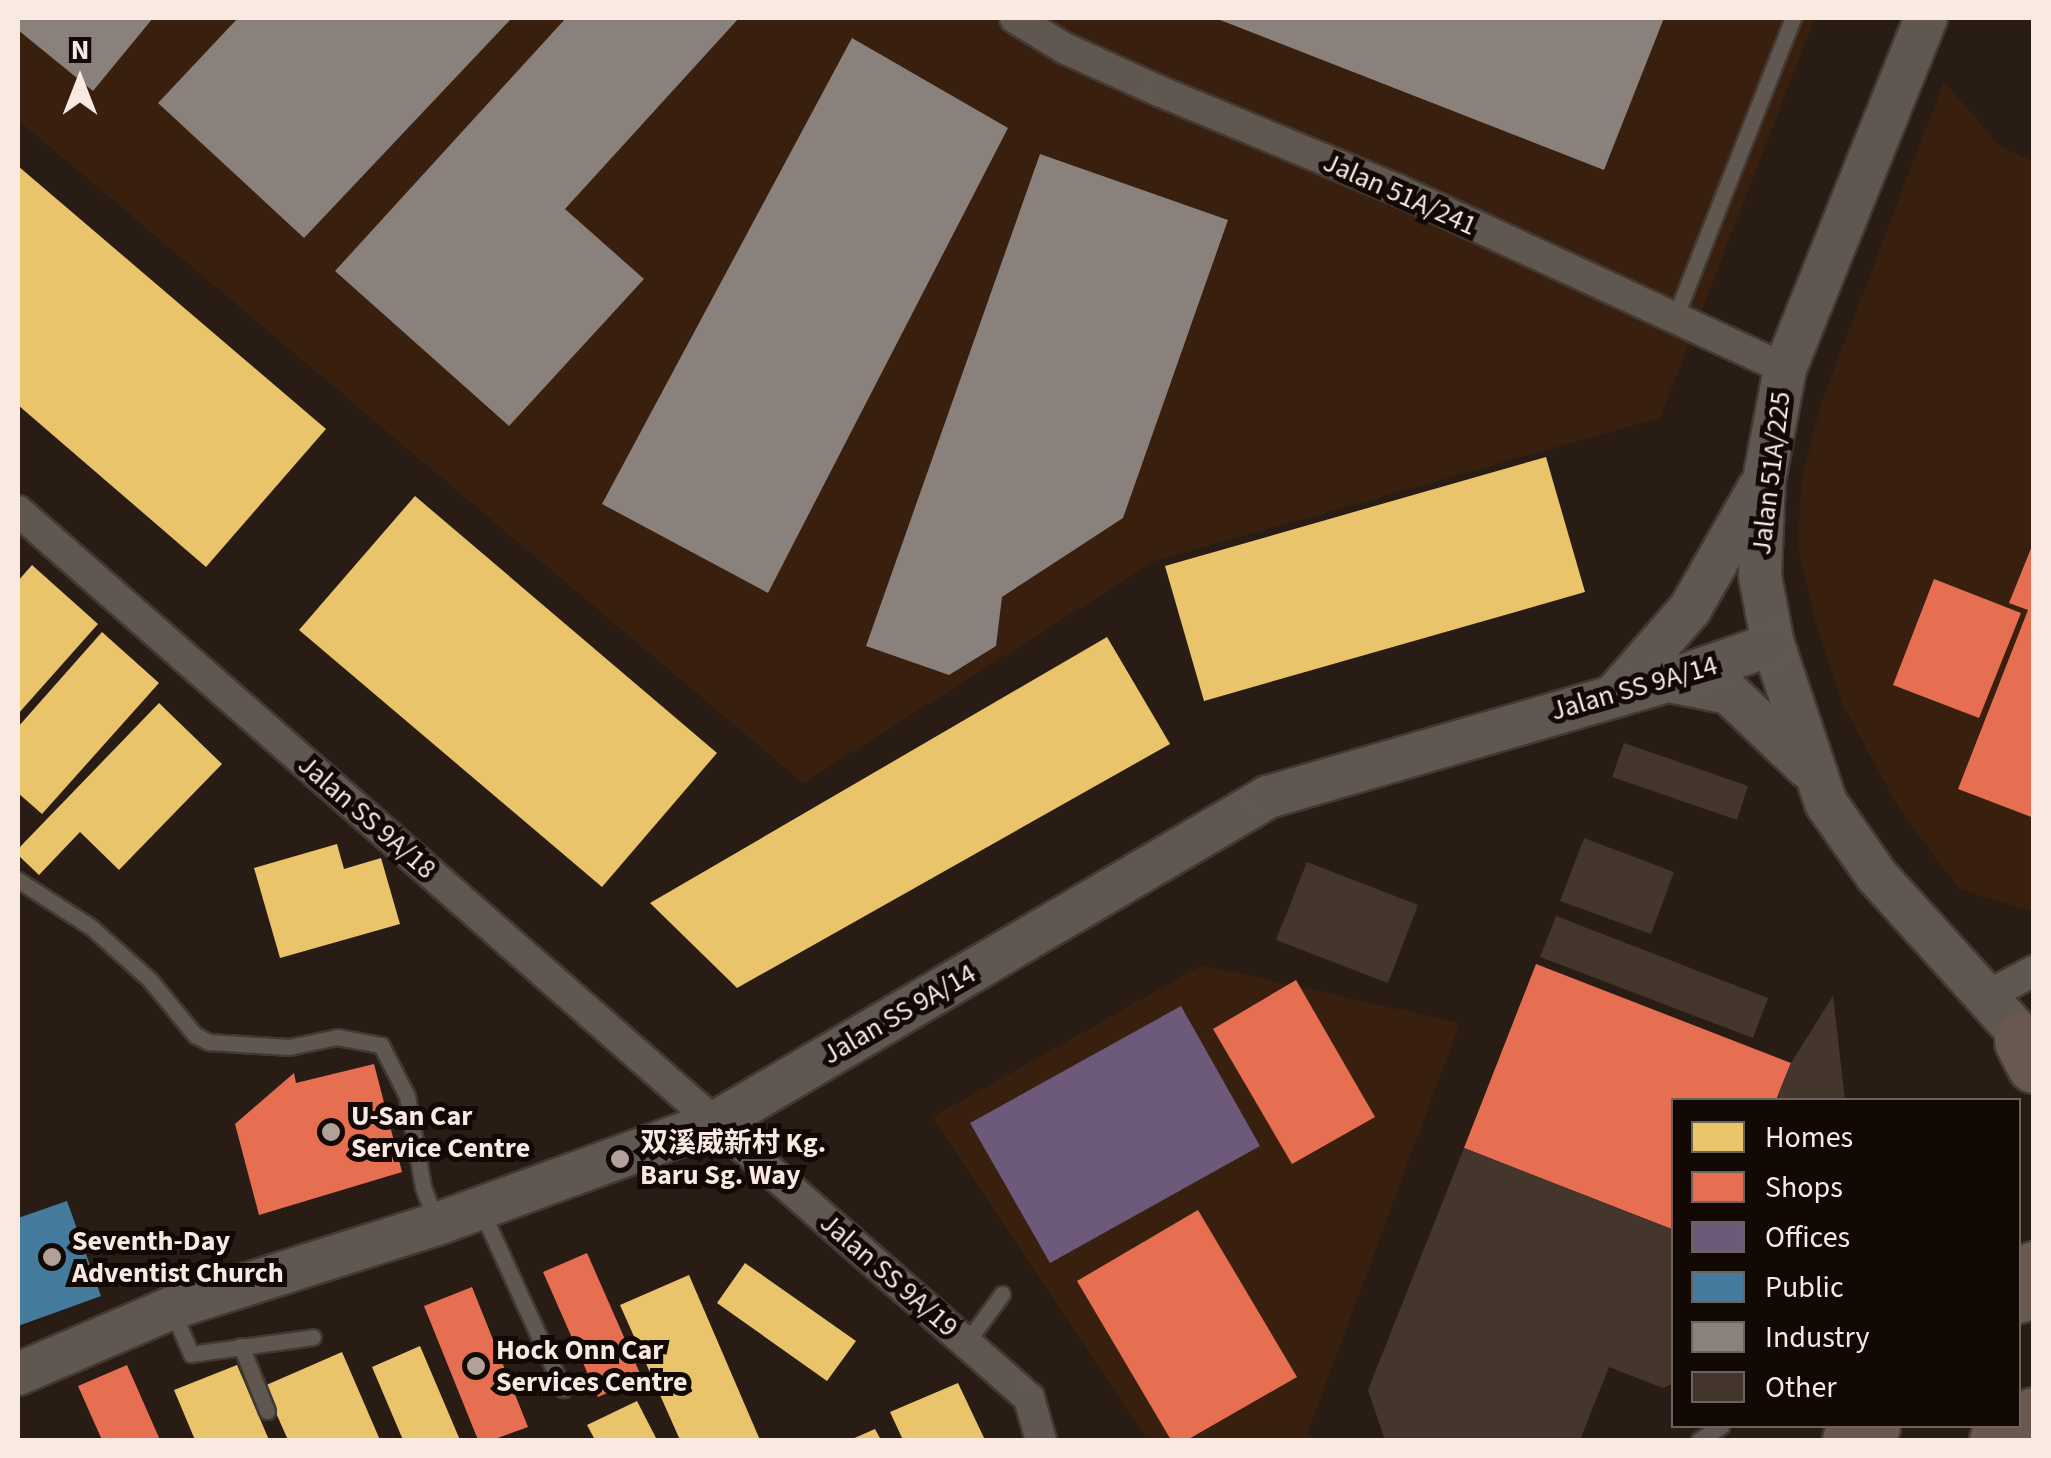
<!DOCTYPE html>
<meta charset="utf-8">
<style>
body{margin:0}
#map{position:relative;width:2051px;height:1458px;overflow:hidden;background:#291c14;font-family:"Source Sans 3","Noto Sans SC",sans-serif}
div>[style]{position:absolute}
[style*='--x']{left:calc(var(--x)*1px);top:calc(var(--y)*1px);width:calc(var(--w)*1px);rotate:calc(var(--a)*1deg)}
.built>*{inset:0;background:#391f0e}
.homes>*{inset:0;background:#e9c46a}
.shops>*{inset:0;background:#e76f51}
.offices>*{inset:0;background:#6d597a}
.public>*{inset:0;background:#457b9d}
.industry>*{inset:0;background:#8a817c}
.building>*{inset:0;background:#44362d}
.roads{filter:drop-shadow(2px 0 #433933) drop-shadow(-2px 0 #433933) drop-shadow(0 2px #433933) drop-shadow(0 -2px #433933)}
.lane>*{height:15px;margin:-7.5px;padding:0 7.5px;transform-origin:7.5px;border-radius:7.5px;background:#615751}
.street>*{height:30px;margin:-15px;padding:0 15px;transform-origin:15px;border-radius:15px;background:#615751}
.secondary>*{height:42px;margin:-21px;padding:0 21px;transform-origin:21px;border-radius:21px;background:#615751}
.highway>*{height:55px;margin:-27.5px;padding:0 27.5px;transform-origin:27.5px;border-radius:27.5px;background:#695850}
.dots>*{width:28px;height:28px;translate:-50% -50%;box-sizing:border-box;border:5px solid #120804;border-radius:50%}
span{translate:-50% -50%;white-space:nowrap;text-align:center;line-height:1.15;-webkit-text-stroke:10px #120804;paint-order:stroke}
.street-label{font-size:28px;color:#fae9e1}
.poi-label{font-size:28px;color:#fae9e1;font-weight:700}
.left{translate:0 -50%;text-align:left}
.frame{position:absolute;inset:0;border:20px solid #fae9e1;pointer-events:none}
.legend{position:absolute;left:1671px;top:1098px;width:350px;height:330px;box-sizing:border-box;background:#120804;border:2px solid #6f625c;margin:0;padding:12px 18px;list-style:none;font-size:30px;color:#fae9e1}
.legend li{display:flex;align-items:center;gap:20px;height:50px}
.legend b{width:50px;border:2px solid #6f625c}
.north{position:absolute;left:30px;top:30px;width:100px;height:100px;-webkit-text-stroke:8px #120804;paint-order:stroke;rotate:0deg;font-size:28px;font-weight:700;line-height:40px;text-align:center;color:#fae9e1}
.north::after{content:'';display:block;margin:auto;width:35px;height:45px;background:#fae9e1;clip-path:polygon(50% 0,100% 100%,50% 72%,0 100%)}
</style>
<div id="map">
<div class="built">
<div style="clip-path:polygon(18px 18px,1815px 18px,1660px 418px,1155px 561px,803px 783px,18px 120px)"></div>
<div style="clip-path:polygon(1944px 81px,2000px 147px,2033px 161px,2033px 912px,1959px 889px,1901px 812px,1842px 703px,1817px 628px,1798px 549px,1801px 482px,1820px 406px)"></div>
<div style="clip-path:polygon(1202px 965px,1460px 1023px,1307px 1434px,1317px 1440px,1147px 1440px,933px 1117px)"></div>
</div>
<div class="homes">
<div style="clip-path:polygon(18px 166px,326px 429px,206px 567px,18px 405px)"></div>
<div style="clip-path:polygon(1546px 457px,1585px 592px,1204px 701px,1165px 566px)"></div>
<div style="clip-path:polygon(415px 496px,717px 753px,602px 887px,299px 630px)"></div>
<div style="clip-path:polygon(32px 565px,98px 624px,18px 714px,18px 581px)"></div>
<div style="clip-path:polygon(102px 632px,159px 683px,42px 814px,18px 793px,18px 727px)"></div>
<div style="clip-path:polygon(1107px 637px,1170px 744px,737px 988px,650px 903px)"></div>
<div style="clip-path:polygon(159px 703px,222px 764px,119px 870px,80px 832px,39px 875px,18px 855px,18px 849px)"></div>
<div style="clip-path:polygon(337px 844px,344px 869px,381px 858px,400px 924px,280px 958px,254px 868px)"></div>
<div style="clip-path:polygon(745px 1263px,856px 1341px,827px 1381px,717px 1303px)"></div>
<div style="clip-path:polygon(689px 1275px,760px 1440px,680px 1440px,620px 1305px)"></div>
<div style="clip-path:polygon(420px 1346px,460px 1440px,403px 1440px,372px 1367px)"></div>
<div style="clip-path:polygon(342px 1352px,380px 1440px,288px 1440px,264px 1386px)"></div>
<div style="clip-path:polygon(237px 1365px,269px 1440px,195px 1440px,174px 1390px)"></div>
<div style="clip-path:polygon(958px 1383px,985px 1440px,903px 1440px,890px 1412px)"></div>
<div style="clip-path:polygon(637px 1401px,657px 1440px,595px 1440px,587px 1425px)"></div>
<div style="clip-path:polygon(875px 1429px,881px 1440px,850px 1440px)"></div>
</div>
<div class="shops">
<div style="clip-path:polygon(2034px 541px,2034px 818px,1958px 789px,2028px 610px,2009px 603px)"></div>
<div style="clip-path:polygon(1934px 579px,2021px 613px,1979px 718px,1893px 685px)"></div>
<div style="clip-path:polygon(1536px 964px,1791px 1063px,1776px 1100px,1674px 1100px,1674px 1230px,1464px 1148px)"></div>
<div style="clip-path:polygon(1296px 980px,1375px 1117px,1292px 1164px,1213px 1029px)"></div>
<div style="clip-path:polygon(374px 1064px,402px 1172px,259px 1215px,235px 1124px,294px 1073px,296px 1083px)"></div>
<div style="clip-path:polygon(1198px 1210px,1297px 1377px,1187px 1440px,1171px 1440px,1077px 1281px)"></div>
<div style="clip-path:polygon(587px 1253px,642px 1378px,598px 1397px,543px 1272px)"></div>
<div style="clip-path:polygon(472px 1287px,528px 1427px,492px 1440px,478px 1440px,424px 1306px)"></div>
<div style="clip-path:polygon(127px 1365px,160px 1440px,102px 1440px,78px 1386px)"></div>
</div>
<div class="offices">
<div style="clip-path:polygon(1181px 1006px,1260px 1146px,1050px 1263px,970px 1123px)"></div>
</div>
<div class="public">
<div style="clip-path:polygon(67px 1201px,101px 1296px,18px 1326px,18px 1218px)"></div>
</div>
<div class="industry">
<div style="clip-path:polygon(18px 18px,153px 18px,93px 91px,18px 30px)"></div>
<div style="clip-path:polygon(238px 18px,512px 18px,304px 238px,158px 103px)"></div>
<div style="clip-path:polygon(566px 18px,739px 18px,565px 209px,644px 279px,509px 426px,335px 271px)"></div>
<div style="clip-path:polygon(1215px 18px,1664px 18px,1604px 170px)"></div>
<div style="clip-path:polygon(852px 38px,1008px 128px,768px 593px,602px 504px)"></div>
<div style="clip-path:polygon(1040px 154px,1228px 220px,1123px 518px,1002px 597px,996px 646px,949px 675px,866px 646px)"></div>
</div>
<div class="building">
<div style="clip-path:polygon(1624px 743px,1748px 786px,1737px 820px,1612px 777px)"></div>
<div style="clip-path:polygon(1584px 838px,1674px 872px,1651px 934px,1560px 901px)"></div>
<div style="clip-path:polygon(1307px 862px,1418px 905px,1388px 983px,1276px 940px)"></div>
<div style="clip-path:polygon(1556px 916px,1768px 998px,1753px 1038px,1540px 957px)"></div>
<div style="clip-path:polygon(1833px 996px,1845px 1100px,1776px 1100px,1791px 1063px)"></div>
<div style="clip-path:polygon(1464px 1148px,1674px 1230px,1674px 1383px,1663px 1388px,1609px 1367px,1580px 1440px,1385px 1440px,1368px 1390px)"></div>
</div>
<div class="roads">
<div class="lane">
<div style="--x:1674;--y:320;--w:325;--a:-68.5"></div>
<div style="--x:18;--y:880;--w:87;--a:32.8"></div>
<div style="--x:91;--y:927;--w:79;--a:41.9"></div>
<div style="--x:150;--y:980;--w:71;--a:50.7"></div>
<div style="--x:195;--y:1035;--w:16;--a:27"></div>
<div style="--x:209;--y:1042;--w:80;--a:3.6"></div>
<div style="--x:289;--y:1047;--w:49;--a:-11.8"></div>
<div style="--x:337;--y:1037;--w:45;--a:10.3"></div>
<div style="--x:381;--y:1045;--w:57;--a:63"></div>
<div style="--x:407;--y:1096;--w:92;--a:80"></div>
<div style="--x:423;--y:1187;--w:40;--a:69"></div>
<div style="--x:482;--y:1212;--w:195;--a:65.4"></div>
<div style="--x:173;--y:1312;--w:46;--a:66.8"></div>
<div style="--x:191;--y:1354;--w:123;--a:-7.9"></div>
<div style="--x:966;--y:1343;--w:61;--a:-53.7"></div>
<div style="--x:241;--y:1346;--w:70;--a:68.2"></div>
<div style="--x:1699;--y:1440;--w:26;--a:-32"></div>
</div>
<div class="street">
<div style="--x:1015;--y:18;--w:57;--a:31.5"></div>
<div style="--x:1064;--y:48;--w:104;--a:24.4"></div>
<div style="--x:1159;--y:91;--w:259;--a:22.5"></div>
<div style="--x:1398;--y:190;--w:426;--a:24.8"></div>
<div style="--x:18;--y:511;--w:1345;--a:41.26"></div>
<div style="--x:1029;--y:1398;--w:44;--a:74.1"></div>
<div style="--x:1983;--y:998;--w:58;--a:-27.9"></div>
</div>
<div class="secondary">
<div style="--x:1926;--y:18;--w:378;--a:111.9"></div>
<div style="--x:1785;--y:369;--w:113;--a:100.7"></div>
<div style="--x:1764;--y:480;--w:96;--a:92.4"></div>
<div style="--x:1760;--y:576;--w:69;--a:79.2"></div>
<div style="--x:1773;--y:644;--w:168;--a:71.6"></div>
<div style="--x:1826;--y:803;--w:89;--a:55.1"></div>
<div style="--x:1877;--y:876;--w:234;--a:47.9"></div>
<div style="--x:1669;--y:681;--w:61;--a:11.3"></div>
<div style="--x:1729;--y:693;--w:108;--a:43.5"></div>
<div style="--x:1614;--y:696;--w:116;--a:-48.9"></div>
<div style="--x:1690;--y:609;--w:139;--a:-60.3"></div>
<div style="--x:18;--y:1374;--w:168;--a:-23.2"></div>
<div style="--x:172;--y:1308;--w:278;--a:-17.6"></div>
<div style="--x:437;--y:1224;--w:297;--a:-20.1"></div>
<div style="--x:716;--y:1122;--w:641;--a:-30.49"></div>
<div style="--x:1268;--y:797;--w:416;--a:-16.2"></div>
<div style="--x:1668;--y:681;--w:111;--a:-19.4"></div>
</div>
<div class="highway">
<div style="--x:2022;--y:1041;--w:27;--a:63"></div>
<div style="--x:2018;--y:1295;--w:31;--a:-58"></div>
<div style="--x:1850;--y:1440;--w:26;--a:-32"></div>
<div style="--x:1997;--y:1440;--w:45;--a:-34"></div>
</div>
</div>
<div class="dots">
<div style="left:331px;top:1132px;background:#b1a199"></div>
<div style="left:620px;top:1159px;background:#b1a199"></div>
<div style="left:52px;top:1257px;background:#b1a199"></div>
<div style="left:476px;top:1366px;background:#b1a199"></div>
</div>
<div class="street-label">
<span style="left:1400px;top:194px;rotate:24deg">Jalan 51A/241</span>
<span style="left:1771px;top:473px;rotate:-83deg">Jalan 51A/225</span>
<span style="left:1634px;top:688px;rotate:-16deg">Jalan SS 9A/14</span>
<span style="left:367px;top:817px;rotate:41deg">Jalan SS 9A/18</span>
<span style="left:899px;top:1014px;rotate:-30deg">Jalan SS 9A/14</span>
<span style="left:889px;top:1275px;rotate:41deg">Jalan SS 9A/19</span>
</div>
<div class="poi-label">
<span class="left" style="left:351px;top:1132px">U-San Car<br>Service Centre</span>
<span class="left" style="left:640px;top:1159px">双溪威新村 Kg.<br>Baru Sg. Way</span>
<span class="left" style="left:72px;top:1257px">Seventh-Day<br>Adventist Church</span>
<span class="left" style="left:496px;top:1366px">Hock Onn Car<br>Services Centre</span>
</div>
<div class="frame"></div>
<ul class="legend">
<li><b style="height:28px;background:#e9c46a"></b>Homes</li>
<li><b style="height:28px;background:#e76f51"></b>Shops</li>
<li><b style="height:28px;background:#6d597a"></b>Offices</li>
<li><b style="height:28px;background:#457b9d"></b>Public</li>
<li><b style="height:28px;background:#8a817c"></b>Industry</li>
<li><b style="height:28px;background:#44362d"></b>Other</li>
</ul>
<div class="north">N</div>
</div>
